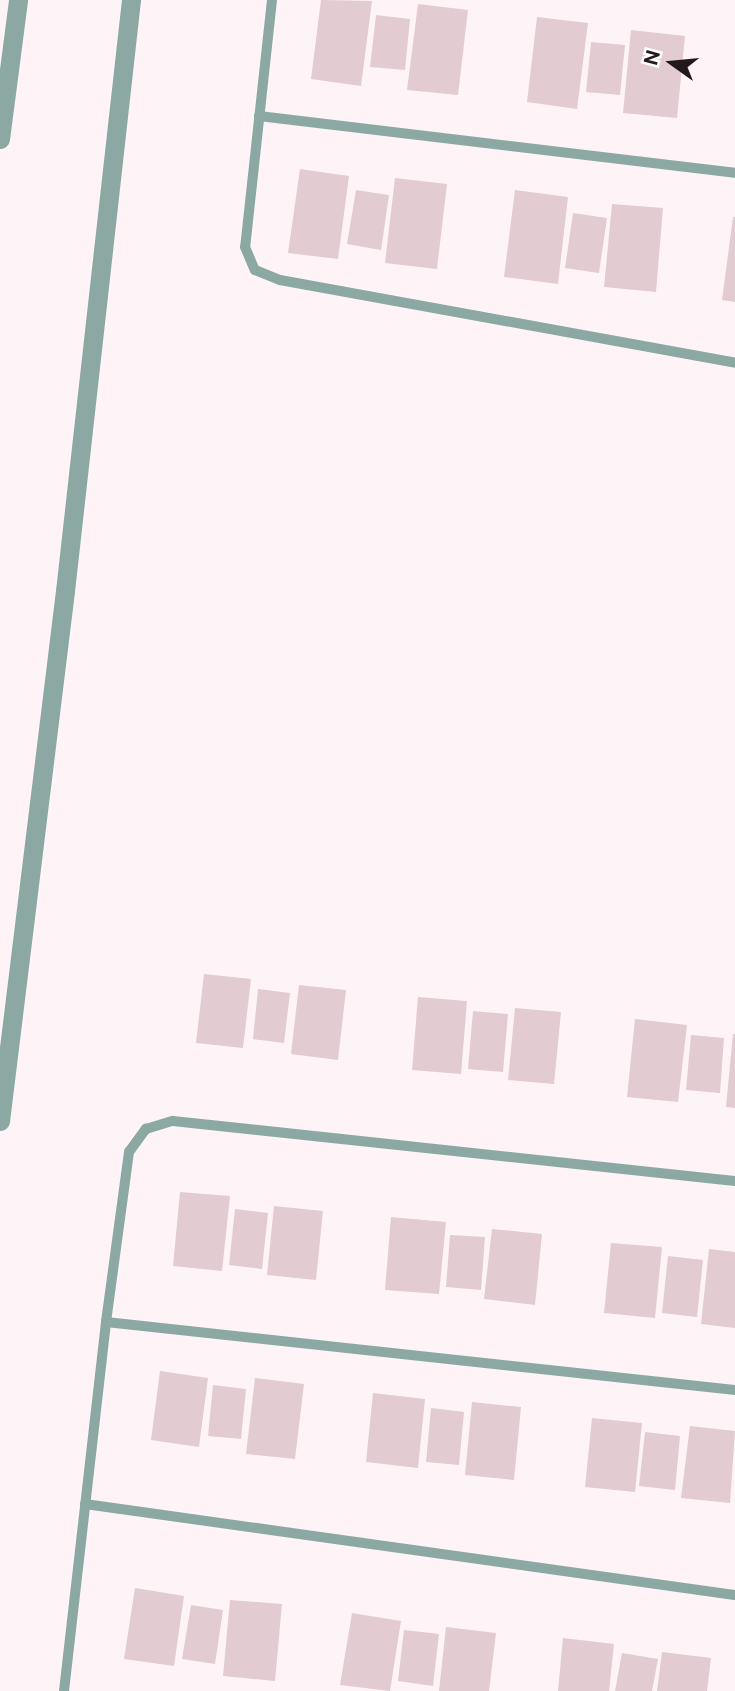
<!DOCTYPE html>
<style>
body{margin:0}
#map{position:relative;width:735px;height:1691px;overflow:hidden;background:#fef4f7;font-family:"Public Sans",sans-serif}
div>[style]{position:absolute}
[style*='--x']{left:calc(var(--x)*1px);top:calc(var(--y)*1px);width:calc(var(--w)*1px);rotate:calc(var(--a)*1deg)}
.building>*{inset:0;background:#e2cbd1}
.service>*{height:10px;margin:-5px;padding:0 5px;transform-origin:5px;border-radius:5px;background:#8ca8a2}
.minor>*{height:19px;margin:-9.5px;padding:0 9.5px;transform-origin:9.5px;border-radius:9.5px;background:#8ca8a2}
span{translate:-50% -50%;white-space:nowrap;text-align:center;line-height:1.15;-webkit-text-stroke:5px #fff;paint-order:stroke}
.north{position:absolute;left:637px;top:28px;width:70px;height:70px;-webkit-text-stroke:5px #fff;paint-order:stroke;rotate:285deg;font-size:19px;font-weight:700;line-height:28px;text-align:center;color:#21191b}
.north::after{content:'';display:block;margin:auto;width:24px;height:32px;background:#21191b;clip-path:polygon(50% 0,100% 100%,50% 72%,0 100%)}
</style>
<div id="map">
<div class="building">
<div style="clip-path:polygon(321px 0,372px 1px,361px 86px,311px 79px)"></div>
<div style="clip-path:polygon(418px 4px,468px 10px,458px 95px,407px 90px)"></div>
<div style="clip-path:polygon(376px 15px,410px 19px,405px 70px,370px 67px)"></div>
<div style="clip-path:polygon(537px 17px,588px 23px,577px 109px,527px 102px)"></div>
<div style="clip-path:polygon(631px 30px,685px 36px,677px 118px,623px 113px)"></div>
<div style="clip-path:polygon(591px 42px,625px 45px,620px 95px,586px 92px)"></div>
<div style="clip-path:polygon(300px 169px,349px 176px,338px 259px,288px 253px)"></div>
<div style="clip-path:polygon(395px 178px,447px 184px,437px 269px,385px 263px)"></div>
<div style="clip-path:polygon(356px 190px,389px 195px,381px 250px,347px 244px)"></div>
<div style="clip-path:polygon(515px 190px,568px 197px,558px 284px,504px 277px)"></div>
<div style="clip-path:polygon(612px 204px,663px 208px,656px 292px,604px 287px)"></div>
<div style="clip-path:polygon(573px 213px,607px 218px,599px 273px,565px 268px)"></div>
<div style="clip-path:polygon(733px 217px,735px 217px,735px 302px,722px 300px)"></div>
<div style="clip-path:polygon(204px 974px,251px 979px,243px 1048px,196px 1043px)"></div>
<div style="clip-path:polygon(299px 985px,346px 990px,338px 1060px,291px 1054px)"></div>
<div style="clip-path:polygon(258px 989px,290px 993px,284px 1043px,253px 1039px)"></div>
<div style="clip-path:polygon(418px 997px,467px 1001px,461px 1074px,412px 1070px)"></div>
<div style="clip-path:polygon(515px 1008px,561px 1012px,554px 1084px,508px 1080px)"></div>
<div style="clip-path:polygon(473px 1011px,508px 1014px,503px 1072px,468px 1069px)"></div>
<div style="clip-path:polygon(635px 1019px,687px 1025px,678px 1102px,627px 1097px)"></div>
<div style="clip-path:polygon(733px 1034px,735px 1034px,735px 1108px,726px 1107px)"></div>
<div style="clip-path:polygon(691px 1035px,724px 1038px,720px 1093px,686px 1090px)"></div>
<div style="clip-path:polygon(180px 1192px,230px 1196px,222px 1271px,173px 1266px)"></div>
<div style="clip-path:polygon(274px 1206px,323px 1211px,316px 1280px,267px 1275px)"></div>
<div style="clip-path:polygon(235px 1209px,268px 1213px,262px 1269px,229px 1265px)"></div>
<div style="clip-path:polygon(391px 1217px,446px 1222px,439px 1294px,385px 1290px)"></div>
<div style="clip-path:polygon(492px 1229px,542px 1234px,535px 1305px,484px 1299px)"></div>
<div style="clip-path:polygon(450px 1235px,485px 1237px,481px 1290px,446px 1287px)"></div>
<div style="clip-path:polygon(611px 1243px,662px 1247px,655px 1318px,604px 1313px)"></div>
<div style="clip-path:polygon(709px 1249px,735px 1252px,735px 1328px,701px 1324px)"></div>
<div style="clip-path:polygon(668px 1256px,703px 1260px,697px 1317px,662px 1313px)"></div>
<div style="clip-path:polygon(160px 1371px,208px 1378px,199px 1447px,151px 1440px)"></div>
<div style="clip-path:polygon(255px 1378px,304px 1384px,295px 1459px,246px 1454px)"></div>
<div style="clip-path:polygon(213px 1385px,246px 1389px,241px 1439px,208px 1436px)"></div>
<div style="clip-path:polygon(373px 1393px,425px 1399px,418px 1468px,366px 1462px)"></div>
<div style="clip-path:polygon(472px 1402px,521px 1407px,514px 1480px,465px 1475px)"></div>
<div style="clip-path:polygon(431px 1408px,464px 1412px,459px 1465px,426px 1462px)"></div>
<div style="clip-path:polygon(592px 1418px,642px 1423px,635px 1492px,585px 1487px)"></div>
<div style="clip-path:polygon(690px 1426px,735px 1431px,730px 1503px,681px 1498px)"></div>
<div style="clip-path:polygon(645px 1432px,680px 1436px,675px 1490px,639px 1486px)"></div>
<div style="clip-path:polygon(135px 1588px,184px 1596px,174px 1666px,124px 1659px)"></div>
<div style="clip-path:polygon(230px 1600px,282px 1604px,275px 1681px,223px 1676px)"></div>
<div style="clip-path:polygon(191px 1605px,223px 1610px,215px 1664px,182px 1659px)"></div>
<div style="clip-path:polygon(352px 1613px,401px 1621px,390px 1691px,340px 1685px)"></div>
<div style="clip-path:polygon(446px 1627px,496px 1633px,489px 1691px,439px 1691px)"></div>
<div style="clip-path:polygon(404px 1630px,439px 1634px,433px 1686px,398px 1681px)"></div>
<div style="clip-path:polygon(563px 1638px,614px 1644px,609px 1691px,558px 1691px)"></div>
<div style="clip-path:polygon(662px 1652px,711px 1658px,707px 1691px,657px 1691px)"></div>
<div style="clip-path:polygon(622px 1653px,658px 1659px,652px 1691px,615px 1691px)"></div>
</div>
<div class="service">
<div style="--x:272;--y:0;--w:248;--a:96.2"></div>
<div style="--x:245;--y:247;--w:25;--a:67"></div>
<div style="--x:255;--y:270;--w:27;--a:22"></div>
<div style="--x:280;--y:280;--w:463;--a:10.3"></div>
<div style="--x:259;--y:116;--w:479;--a:6.8"></div>
<div style="--x:106;--y:1322;--w:633;--a:6.17"></div>
<div style="--x:85;--y:1504;--w:656;--a:7.97"></div>
<div style="--x:64;--y:1691;--w:371;--a:-83.5"></div>
<div style="--x:106;--y:1322;--w:172;--a:-82.3"></div>
<div style="--x:129;--y:1152;--w:29;--a:-54"></div>
<div style="--x:146;--y:1129;--w:28;--a:-17"></div>
<div style="--x:173;--y:1121;--w:565;--a:6.09"></div>
</div>
<div class="minor">
<div style="--x:0;--y:139;--w:140;--a:-82.6"></div>
<div style="--x:0;--y:1121;--w:534;--a:-83.01"></div>
<div style="--x:65;--y:591;--w:595;--a:-83.63"></div>
</div>
<div class="north">N</div>
</div>
